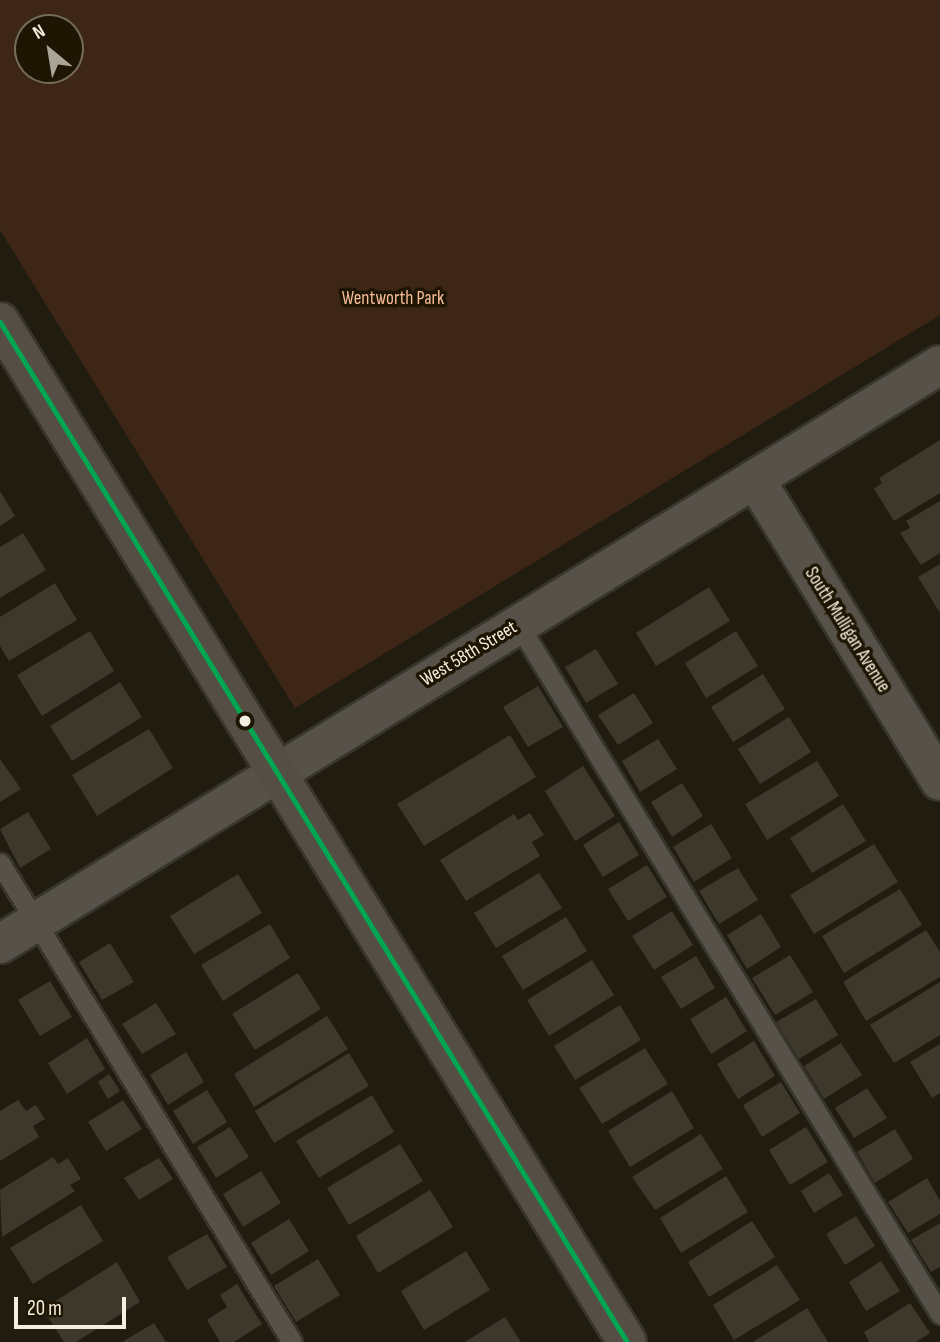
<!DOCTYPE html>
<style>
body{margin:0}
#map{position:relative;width:940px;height:1342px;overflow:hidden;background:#211c10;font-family:"Sofia Sans Condensed",sans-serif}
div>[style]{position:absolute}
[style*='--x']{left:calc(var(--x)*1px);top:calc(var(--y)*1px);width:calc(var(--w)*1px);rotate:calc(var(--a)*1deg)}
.green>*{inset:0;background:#3e2616}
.building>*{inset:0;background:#3c382b}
.roads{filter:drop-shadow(2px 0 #39352d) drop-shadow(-2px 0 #39352d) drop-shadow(0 2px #39352d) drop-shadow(0 -2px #39352d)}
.lane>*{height:19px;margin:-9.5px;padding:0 9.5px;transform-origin:9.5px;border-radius:9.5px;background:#575249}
.street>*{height:38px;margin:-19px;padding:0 19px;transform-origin:19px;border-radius:19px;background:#575249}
.secondary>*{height:38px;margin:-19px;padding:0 19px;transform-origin:19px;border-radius:19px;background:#544e44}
.bus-1>*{height:5px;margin:-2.5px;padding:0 2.5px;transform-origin:2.5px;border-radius:2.5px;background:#00a651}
.dots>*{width:19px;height:19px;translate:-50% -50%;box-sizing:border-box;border:4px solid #1e1602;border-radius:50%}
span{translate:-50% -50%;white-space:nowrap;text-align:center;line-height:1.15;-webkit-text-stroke:7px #1e1602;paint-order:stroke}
.park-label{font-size:19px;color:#f8bc98}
.street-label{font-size:19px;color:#f5efe2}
.north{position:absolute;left:14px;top:14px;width:70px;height:70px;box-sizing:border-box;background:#1e1602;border:2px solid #746d5c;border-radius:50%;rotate:330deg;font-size:19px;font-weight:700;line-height:28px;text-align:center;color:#f5efe2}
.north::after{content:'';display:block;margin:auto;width:24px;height:32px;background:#aba598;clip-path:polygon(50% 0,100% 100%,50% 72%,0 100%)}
.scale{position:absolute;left:14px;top:1297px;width:112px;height:32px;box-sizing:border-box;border:4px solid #f5efe2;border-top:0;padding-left:9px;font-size:21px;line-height:24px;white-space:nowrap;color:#f5efe2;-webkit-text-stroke:5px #1e1602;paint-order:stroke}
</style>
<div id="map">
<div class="green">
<div style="clip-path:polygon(evenodd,0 0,940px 0,940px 315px,295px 708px,0 230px,0 0,28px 28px,70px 28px,70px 70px,28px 70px,28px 28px)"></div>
</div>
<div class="building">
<div style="clip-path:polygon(940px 440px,940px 493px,894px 521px,874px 489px,882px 483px,879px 478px)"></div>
<div style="clip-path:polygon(0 491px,15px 516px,0 526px)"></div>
<div style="clip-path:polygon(940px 501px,940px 553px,921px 565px,900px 533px,910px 528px,906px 521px)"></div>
<div style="clip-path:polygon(23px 533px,46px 570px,0 598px,0 547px)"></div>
<div style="clip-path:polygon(940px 564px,940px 613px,918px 577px)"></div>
<div style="clip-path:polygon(55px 583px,77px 620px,9px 661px,0 646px,0 617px)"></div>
<div style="clip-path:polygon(709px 587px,730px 621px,656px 666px,636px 633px)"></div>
<div style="clip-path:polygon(90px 631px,114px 671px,42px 716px,17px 675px)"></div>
<div style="clip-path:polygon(736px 631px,758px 666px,706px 698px,685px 663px)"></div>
<div style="clip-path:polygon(596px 649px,618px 684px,586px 703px,565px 667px)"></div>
<div style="clip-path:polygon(763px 674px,785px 709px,733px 742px,711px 707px)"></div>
<div style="clip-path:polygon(120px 682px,142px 717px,72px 761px,50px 726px)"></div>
<div style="clip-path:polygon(538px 686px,563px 727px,528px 747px,503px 707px)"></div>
<div style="clip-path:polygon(634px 693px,653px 723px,618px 745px,598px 715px)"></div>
<div style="clip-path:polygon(789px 717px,811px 752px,760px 784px,738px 749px)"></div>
<div style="clip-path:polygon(149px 729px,173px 768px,97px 816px,72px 775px)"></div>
<div style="clip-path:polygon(510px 735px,536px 777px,424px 846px,397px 804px)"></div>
<div style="clip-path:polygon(658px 739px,677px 769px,640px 792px,622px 761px)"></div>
<div style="clip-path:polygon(0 759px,21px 789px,0 802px)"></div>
<div style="clip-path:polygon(817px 761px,839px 796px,767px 840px,745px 804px)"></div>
<div style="clip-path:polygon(583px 766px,615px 816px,575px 841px,545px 791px)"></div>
<div style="clip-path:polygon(682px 783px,703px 816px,672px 837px,651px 802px)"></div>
<div style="clip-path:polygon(843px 804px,866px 841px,812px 873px,790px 838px)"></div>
<div style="clip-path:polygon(28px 812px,51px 849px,20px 868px,0 829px)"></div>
<div style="clip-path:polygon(530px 813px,544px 835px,532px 842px,540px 856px,466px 901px,440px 860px,514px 814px,518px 820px)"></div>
<div style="clip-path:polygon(619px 822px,639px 855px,603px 877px,583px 845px)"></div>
<div style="clip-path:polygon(711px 824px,732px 858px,694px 882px,673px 847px)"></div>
<div style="clip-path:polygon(874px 844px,898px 882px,814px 934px,790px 895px)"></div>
<div style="clip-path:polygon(647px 865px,667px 897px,628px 921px,608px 889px)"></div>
<div style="clip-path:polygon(738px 868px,758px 900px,719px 924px,699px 891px)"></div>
<div style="clip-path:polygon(539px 873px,562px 908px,496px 948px,474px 913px)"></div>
<div style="clip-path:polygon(238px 874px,262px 913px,194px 954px,170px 916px)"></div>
<div style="clip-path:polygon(900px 889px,922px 925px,844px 973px,822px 936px)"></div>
<div style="clip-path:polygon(672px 911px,693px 945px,654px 970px,632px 936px)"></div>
<div style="clip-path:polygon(761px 914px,781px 947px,747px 969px,727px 935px)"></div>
<div style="clip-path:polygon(566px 917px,587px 951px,523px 990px,502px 956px)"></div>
<div style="clip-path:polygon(270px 924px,290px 958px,223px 1001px,201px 965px)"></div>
<div style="clip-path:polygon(926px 930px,940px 952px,940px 977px,866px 1021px,843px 982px)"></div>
<div style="clip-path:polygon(110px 943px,134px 982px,102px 1000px,79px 962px)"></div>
<div style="clip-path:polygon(790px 955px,813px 992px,775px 1015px,752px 978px)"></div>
<div style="clip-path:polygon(696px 956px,715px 988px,681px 1009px,661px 977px)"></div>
<div style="clip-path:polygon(592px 960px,614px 995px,549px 1036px,527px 1000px)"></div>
<div style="clip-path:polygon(298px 973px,321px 1009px,255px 1050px,232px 1014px)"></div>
<div style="clip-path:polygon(50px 981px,72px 1017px,40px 1036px,18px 1000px)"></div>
<div style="clip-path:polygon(940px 982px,940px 1035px,894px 1063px,870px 1025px)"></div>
<div style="clip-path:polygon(726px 997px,747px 1031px,711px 1054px,690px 1019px)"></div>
<div style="clip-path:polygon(816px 999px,838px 1035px,799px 1059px,776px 1022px)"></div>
<div style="clip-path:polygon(156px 1003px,176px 1034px,142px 1054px,122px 1024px)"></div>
<div style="clip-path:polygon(620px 1005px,641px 1040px,575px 1080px,554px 1046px)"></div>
<div style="clip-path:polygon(327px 1016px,348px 1049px,254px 1107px,234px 1074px)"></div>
<div style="clip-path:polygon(87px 1038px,105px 1069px,67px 1094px,48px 1063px)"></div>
<div style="clip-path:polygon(754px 1041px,775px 1076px,738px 1099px,717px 1064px)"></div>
<div style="clip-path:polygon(841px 1043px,862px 1075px,824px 1099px,804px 1066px)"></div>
<div style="clip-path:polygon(940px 1044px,940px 1093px,932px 1098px,910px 1062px)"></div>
<div style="clip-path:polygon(645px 1048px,668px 1084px,602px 1124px,579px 1088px)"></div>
<div style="clip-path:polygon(186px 1052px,204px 1082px,168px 1105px,150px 1075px)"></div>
<div style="clip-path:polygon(349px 1053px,369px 1086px,274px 1143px,255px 1111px)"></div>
<div style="clip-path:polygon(109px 1074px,120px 1091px,108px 1099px,98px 1082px)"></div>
<div style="clip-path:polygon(781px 1082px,800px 1113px,762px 1137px,743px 1105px)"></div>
<div style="clip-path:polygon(867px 1088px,887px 1118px,854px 1138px,835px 1108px)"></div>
<div style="clip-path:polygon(207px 1090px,227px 1122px,193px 1144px,173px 1111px)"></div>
<div style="clip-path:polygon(672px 1091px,694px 1128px,630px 1167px,608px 1131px)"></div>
<div style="clip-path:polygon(372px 1095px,394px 1132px,319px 1178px,296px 1141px)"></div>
<div style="clip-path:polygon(18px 1100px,26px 1111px,36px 1105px,45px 1119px,33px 1126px,39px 1137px,0 1161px,0 1111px)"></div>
<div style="clip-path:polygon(123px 1100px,142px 1129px,106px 1151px,88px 1122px)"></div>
<div style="clip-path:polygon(230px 1127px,249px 1157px,216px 1178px,197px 1147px)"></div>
<div style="clip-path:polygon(806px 1127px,828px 1162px,790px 1185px,769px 1150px)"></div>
<div style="clip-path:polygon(895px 1129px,913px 1159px,875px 1183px,857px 1152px)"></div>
<div style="clip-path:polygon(701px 1134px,723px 1169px,655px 1210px,632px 1177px)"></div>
<div style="clip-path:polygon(400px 1144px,423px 1181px,349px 1225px,327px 1188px)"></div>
<div style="clip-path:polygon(53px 1157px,58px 1164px,68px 1158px,81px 1179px,70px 1185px,75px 1191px,2px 1237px,0 1190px)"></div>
<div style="clip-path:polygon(159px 1158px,173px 1179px,139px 1200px,124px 1178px)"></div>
<div style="clip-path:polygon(261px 1171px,281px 1203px,243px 1227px,223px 1194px)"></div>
<div style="clip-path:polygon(829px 1173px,843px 1195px,814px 1213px,801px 1191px)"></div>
<div style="clip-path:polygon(726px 1176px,748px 1212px,681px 1253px,660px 1218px)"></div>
<div style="clip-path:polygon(927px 1178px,940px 1201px,940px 1214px,908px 1233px,888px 1202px)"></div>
<div style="clip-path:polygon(430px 1190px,453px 1227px,378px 1273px,356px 1236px)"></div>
<div style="clip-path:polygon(81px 1205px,103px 1241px,33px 1284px,10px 1248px)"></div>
<div style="clip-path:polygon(856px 1216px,875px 1246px,845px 1265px,826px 1234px)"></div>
<div style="clip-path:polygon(289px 1219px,309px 1251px,271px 1275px,251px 1243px)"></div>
<div style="clip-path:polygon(752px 1221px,775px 1257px,709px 1297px,688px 1262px)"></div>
<div style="clip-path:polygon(940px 1223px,940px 1267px,931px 1272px,911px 1240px)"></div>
<div style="clip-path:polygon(207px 1234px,227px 1267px,187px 1290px,167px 1257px)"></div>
<div style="clip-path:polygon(466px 1251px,490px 1290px,424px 1330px,401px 1291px)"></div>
<div style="clip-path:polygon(318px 1259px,340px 1295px,296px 1322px,274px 1286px)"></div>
<div style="clip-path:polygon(881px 1261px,900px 1291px,866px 1311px,849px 1282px)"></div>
<div style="clip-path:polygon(117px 1262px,140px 1302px,76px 1342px,64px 1342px,43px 1309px)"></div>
<div style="clip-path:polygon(777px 1265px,800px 1300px,734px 1340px,713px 1305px)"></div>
<div style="clip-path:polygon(237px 1284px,262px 1324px,234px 1342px,220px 1342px,207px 1320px,227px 1307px,220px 1295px)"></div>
<div style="clip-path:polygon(910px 1303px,930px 1333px,916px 1342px,869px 1342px,864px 1332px)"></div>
<div style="clip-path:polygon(807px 1308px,828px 1342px,753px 1342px)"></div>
<div style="clip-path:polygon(505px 1317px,521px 1342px,465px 1342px)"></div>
<div style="clip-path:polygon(154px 1323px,166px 1342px,122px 1342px)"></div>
</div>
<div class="roads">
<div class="lane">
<div style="--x:518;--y:624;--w:809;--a:58.55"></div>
<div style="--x:0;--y:863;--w:561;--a:58.63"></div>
</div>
<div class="street">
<div style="--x:755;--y:479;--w:354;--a:58.5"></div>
<div style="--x:0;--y:944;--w:1104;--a:-31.63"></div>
</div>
<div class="secondary">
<div style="--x:0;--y:322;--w:1197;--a:58.42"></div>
</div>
</div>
<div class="bus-1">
<div style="--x:0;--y:322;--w:1197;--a:58.42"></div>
</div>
<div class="dots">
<div style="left:245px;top:721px;background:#f5efe2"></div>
</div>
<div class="park-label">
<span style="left:393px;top:299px">Wentworth Park</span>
</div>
<div class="street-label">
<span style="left:847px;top:630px;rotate:58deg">South Mulligan Avenue</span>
<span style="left:469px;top:654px;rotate:-31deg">West 58th Street</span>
</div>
<div class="north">N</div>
<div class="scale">20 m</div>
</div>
